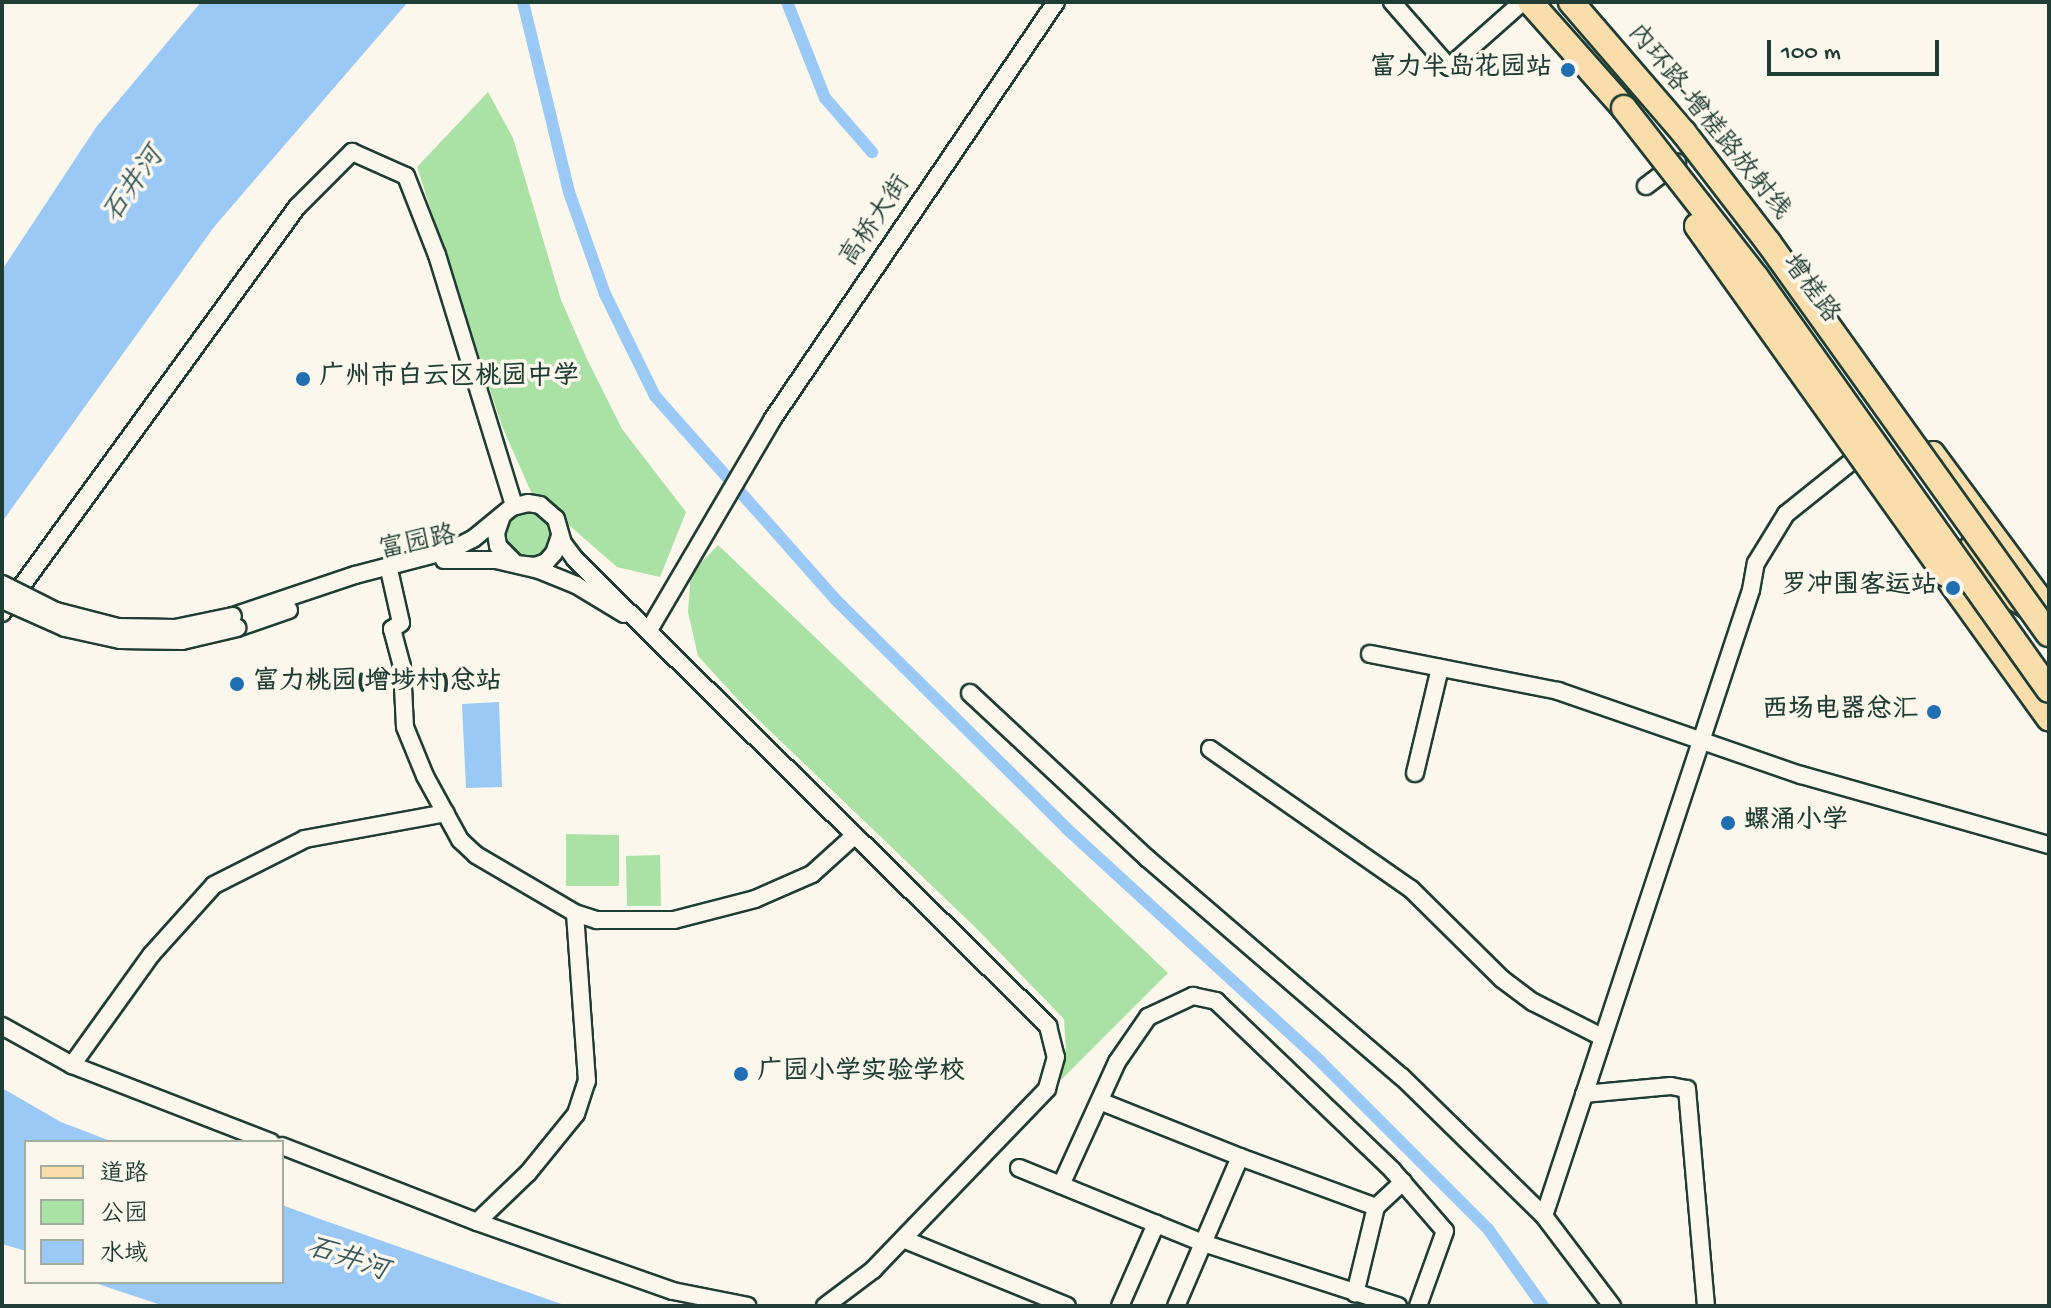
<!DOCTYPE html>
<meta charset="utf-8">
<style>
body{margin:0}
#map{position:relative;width:2051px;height:1308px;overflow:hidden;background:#fbf7ec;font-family:"Gochi Hand","LXGW WenKai TC",sans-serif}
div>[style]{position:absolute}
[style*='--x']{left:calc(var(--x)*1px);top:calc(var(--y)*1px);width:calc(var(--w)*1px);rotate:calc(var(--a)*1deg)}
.green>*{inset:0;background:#aae1a4}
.round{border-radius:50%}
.water>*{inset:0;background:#9bc9f6}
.canal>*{height:12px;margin:-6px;padding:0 6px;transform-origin:6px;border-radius:6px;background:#9bc9f6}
.roads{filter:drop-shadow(2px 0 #1f3d34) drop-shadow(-2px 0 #1f3d34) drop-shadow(0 2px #1f3d34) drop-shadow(0 -2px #1f3d34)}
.minor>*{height:16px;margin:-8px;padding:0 8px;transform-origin:8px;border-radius:8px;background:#fbf7ec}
.major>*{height:22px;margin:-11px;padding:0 11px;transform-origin:11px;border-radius:11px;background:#f9deab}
.highway>*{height:24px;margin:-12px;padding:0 12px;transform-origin:12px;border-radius:12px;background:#f9deab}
.bridges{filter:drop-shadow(2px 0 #1f3d34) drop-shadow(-2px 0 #1f3d34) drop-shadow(0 2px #1f3d34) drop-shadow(0 -2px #1f3d34)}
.minor-bridge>*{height:16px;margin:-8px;padding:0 8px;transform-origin:8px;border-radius:8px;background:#fbf7ec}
.highway-bridge>*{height:24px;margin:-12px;padding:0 12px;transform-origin:12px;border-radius:12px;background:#f9deab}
.dots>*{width:22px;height:22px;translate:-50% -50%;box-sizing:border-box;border:4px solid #fbf7ec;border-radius:50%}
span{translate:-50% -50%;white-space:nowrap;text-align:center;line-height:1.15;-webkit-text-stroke:7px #fbf7ec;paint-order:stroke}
.poi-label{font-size:26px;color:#1f3d34;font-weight:700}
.right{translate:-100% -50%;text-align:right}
.left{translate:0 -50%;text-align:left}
.street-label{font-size:26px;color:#1f3d34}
.water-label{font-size:28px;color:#38595b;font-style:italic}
.frame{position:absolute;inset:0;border:4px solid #1f3d34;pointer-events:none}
.legend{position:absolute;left:24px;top:1140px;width:260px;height:144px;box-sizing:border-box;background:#fbf7ec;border:2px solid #a3ada2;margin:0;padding:10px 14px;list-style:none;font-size:24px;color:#1f3d34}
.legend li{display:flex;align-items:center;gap:16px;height:40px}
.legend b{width:40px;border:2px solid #a3ada2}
.scale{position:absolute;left:1767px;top:40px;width:172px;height:36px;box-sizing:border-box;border:4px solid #1f3d34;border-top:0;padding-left:10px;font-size:24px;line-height:28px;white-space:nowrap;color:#1f3d34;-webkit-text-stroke:6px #fbf7ec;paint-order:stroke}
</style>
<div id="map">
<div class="green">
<div style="clip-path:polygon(488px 92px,513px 138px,561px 300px,587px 359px,622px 429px,686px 512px,660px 577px,617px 567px,531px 492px,502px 426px,417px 167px)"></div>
<div class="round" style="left:505px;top:512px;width:46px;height:46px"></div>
<div style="clip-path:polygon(718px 545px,1168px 973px,1061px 1080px,1066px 1049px,1064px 1019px,975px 927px,742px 704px,698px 656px,688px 612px,691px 573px)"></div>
<div style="clip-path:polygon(566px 834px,619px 835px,619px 886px,566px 886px)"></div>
<div style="clip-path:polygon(660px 855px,661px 906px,627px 906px,626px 856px)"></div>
</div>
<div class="water">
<div style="clip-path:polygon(201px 2px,408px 2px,214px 227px,2px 522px,2px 270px,97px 126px)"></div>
<div style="clip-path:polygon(499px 702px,502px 787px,466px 788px,462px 704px)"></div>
<div style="clip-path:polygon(2px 1088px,61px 1122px,113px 1142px,26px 1142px,26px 1251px,2px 1244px)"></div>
<div style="clip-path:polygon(282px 1205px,320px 1219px,567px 1306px,164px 1306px,92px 1282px,282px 1282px)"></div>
</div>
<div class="canal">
<div style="--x:523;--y:2;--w:195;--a:76.4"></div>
<div style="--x:569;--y:192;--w:108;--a:70.6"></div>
<div style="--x:605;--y:294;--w:114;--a:63.9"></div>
<div style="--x:655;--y:396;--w:273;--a:48.4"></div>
<div style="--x:836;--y:600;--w:324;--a:44.7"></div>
<div style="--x:1066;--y:828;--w:346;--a:42.5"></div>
<div style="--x:1321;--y:1062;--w:236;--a:45"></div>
<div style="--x:1488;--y:1229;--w:95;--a:54.5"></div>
<div style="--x:787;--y:2;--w:103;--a:68.4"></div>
<div style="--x:825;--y:98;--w:72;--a:49"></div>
</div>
<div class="roads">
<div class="minor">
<div style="--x:1392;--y:2;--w:86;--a:48.8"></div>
<div style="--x:1449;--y:67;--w:92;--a:-41.5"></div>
<div style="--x:1646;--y:186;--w:39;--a:-37"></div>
<div style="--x:502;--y:516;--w:18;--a:109"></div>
<div style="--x:496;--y:533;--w:13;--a:81"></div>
<div style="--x:498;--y:546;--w:25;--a:45"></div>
<div style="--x:516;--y:564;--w:19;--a:6"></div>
<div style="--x:535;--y:566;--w:12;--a:-20"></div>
<div style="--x:546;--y:562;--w:12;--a:-48"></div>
<div style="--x:554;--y:553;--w:18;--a:-71"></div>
<div style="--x:444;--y:560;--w:52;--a:0"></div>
<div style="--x:496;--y:560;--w:44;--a:13.1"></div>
<div style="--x:539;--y:570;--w:40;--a:22"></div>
<div style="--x:576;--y:585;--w:56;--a:31.1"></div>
<div style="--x:390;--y:574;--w:50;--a:77.3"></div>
<div style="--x:401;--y:623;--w:11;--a:146"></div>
<div style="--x:392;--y:629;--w:38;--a:75"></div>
<div style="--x:402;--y:666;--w:61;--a:87.2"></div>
<div style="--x:405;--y:727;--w:53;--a:67.8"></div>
<div style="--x:425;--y:776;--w:73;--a:61.3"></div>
<div style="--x:460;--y:840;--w:22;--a:43"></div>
<div style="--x:476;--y:855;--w:115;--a:30.4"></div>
<div style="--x:575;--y:913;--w:23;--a:18"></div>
<div style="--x:597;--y:920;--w:77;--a:0"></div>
<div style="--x:674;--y:920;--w:84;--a:-14.5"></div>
<div style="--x:755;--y:899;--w:62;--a:-23.7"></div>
<div style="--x:812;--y:874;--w:57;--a:-42.1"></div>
<div style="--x:2;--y:613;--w:502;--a:-54"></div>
<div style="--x:297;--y:207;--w:78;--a:-45"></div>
<div style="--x:352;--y:152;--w:59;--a:24"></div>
<div style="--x:406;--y:176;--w:85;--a:68.6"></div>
<div style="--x:437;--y:255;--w:263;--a:72.9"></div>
<div style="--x:233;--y:616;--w:129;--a:-18.6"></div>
<div style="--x:355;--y:575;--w:99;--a:-14.6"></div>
<div style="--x:451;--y:550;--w:25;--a:-27"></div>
<div style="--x:473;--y:539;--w:50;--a:-39.4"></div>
<div style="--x:512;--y:507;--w:16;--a:-14"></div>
<div style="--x:528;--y:503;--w:12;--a:9"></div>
<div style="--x:540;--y:505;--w:21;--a:41"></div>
<div style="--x:556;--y:519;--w:25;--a:74"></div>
<div style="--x:563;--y:543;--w:20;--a:53"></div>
<div style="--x:575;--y:559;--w:665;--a:44.63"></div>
<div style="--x:1048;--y:1026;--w:32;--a:76"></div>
<div style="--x:1056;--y:1057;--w:33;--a:106"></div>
<div style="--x:1047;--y:1089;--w:251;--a:133.9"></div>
<div style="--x:873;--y:1270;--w:60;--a:143.1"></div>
<div style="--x:237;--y:628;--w:55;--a:-19.1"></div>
<div style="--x:649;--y:630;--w:243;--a:-59.6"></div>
<div style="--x:772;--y:420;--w:505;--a:-55.81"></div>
<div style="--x:1370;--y:654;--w:192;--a:11.1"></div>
<div style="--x:1558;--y:691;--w:257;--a:19.1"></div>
<div style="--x:1801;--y:775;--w:258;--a:15.8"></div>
<div style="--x:970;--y:693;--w:242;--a:43"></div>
<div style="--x:1147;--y:858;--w:336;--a:40.7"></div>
<div style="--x:1402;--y:1077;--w:199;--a:44.4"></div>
<div style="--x:1544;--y:1216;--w:113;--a:52.9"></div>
<div style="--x:1210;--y:749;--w:245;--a:34.9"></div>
<div style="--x:1411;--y:889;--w:128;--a:44.7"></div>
<div style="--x:1502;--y:979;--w:39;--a:37"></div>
<div style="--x:1533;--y:1002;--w:77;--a:26.9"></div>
<div style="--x:1415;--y:773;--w:108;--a:-76.6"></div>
<div style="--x:2;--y:1026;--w:80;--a:29.1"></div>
<div style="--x:72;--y:1065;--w:213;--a:21.2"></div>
<div style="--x:72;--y:1065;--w:135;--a:-54.3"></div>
<div style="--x:151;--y:955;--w:94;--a:-48"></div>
<div style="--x:214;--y:885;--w:102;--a:-26.8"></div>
<div style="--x:305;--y:839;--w:143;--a:-10.4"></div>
<div style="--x:1584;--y:1094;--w:87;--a:-5.3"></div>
<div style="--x:1671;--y:1086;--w:16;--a:11"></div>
<div style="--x:1687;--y:1089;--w:218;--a:85"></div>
<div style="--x:1102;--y:1102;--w:149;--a:21.7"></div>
<div style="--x:1240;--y:1157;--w:162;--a:113.2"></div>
<div style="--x:282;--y:1146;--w:209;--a:21.3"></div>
<div style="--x:477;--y:1222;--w:208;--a:19.4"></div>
<div style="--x:673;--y:1291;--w:76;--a:11.3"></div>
<div style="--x:1240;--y:1157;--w:145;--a:20.2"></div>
<div style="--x:1376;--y:1207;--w:89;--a:103.6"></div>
<div style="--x:1019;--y:1168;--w:199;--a:22.2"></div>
<div style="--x:1203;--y:1243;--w:205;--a:17.9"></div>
<div style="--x:1061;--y:1185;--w:135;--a:-65.5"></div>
<div style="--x:1117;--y:1062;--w:55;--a:-55.4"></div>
<div style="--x:1148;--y:1017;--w:50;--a:-25"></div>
<div style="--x:1193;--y:996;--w:24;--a:12"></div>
<div style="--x:1216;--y:1001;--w:245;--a:43.8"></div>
<div style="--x:1393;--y:1171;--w:79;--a:49.1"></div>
<div style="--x:1445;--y:1231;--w:80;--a:109.8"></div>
<div style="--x:1376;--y:1207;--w:37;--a:-43"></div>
<div style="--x:1544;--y:1216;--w:659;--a:-71.7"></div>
<div style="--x:1751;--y:590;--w:27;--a:-80"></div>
<div style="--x:1756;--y:563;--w:57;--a:-58.5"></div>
<div style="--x:1786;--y:514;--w:102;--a:-38.7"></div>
<div style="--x:477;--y:1222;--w:71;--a:-43.9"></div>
<div style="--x:528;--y:1173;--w:76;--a:-50.9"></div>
<div style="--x:576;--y:1114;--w:35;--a:-72"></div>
<div style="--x:587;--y:1081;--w:168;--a:-94.1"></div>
<div style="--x:903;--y:1239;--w:177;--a:22.2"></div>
<div style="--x:1120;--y:1306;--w:90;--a:-66.3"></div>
</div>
<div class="major">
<div style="--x:1933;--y:453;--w:195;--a:53.5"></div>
<div style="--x:1972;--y:546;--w:57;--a:54.9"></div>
<div style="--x:2005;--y:593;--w:28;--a:32"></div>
</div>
<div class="highway">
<div style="--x:1530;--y:2;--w:142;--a:48.4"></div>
<div style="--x:1945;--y:574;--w:178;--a:54.2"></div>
</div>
</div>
<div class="bridges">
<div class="minor-bridge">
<div style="--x:2;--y:584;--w:60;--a:26.6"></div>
<div style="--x:56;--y:611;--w:64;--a:14.5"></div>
<div style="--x:118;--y:627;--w:57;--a:1"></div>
<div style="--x:175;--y:628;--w:59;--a:-11.7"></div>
<div style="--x:2;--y:600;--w:69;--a:24"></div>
<div style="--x:65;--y:628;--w:56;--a:12.3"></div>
<div style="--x:120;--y:640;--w:62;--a:0.9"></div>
<div style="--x:182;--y:641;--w:57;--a:-13.3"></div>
</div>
<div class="highway-bridge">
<div style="--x:1571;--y:2;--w:173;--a:49.2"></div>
<div style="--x:1684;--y:133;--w:138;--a:52.4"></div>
<div style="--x:1768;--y:242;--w:482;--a:54.4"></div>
<div style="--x:1624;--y:108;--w:214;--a:52"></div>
<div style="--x:1756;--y:277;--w:506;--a:54.65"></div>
<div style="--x:1697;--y:226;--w:427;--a:54.5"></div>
</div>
</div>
<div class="dots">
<div style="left:1568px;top:70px;background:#1f6fb2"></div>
<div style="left:303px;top:379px;background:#1f6fb2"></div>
<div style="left:1953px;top:588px;background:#1f6fb2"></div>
<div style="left:237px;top:684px;background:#1f6fb2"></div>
<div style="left:1934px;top:712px;background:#1f6fb2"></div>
<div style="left:1728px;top:823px;background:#1f6fb2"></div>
<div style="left:741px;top:1074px;background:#1f6fb2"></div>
</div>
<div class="poi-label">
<span class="right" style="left:1552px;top:70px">富力半岛花园站</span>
<span class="left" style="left:319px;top:379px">广州市白云区桃园中学</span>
<span class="right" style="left:1937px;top:588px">罗冲围客运站</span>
<span class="left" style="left:253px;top:684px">富力桃园(增埗村)总站</span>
<span class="right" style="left:1918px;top:712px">西场电器总汇</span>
<span class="left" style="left:1744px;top:823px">螺涌小学</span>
<span class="left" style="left:757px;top:1074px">广园小学实验学校</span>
</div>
<div class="street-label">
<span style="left:1707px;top:123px;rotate:51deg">内环路-增槎路放射线</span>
<span style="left:877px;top:222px;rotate:-56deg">高桥大街</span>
<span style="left:1809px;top:290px;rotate:54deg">增槎路</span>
<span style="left:418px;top:545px;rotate:-12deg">富园路</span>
</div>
<div class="water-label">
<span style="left:135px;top:186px;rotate:-55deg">石井河</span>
<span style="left:347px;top:1261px;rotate:18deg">石井河</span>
</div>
<div class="frame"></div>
<ul class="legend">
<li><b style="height:10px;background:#f9deab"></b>道路</li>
<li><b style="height:22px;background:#aae1a4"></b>公园</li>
<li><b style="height:22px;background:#9bc9f6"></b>水域</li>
</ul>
<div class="scale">100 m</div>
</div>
